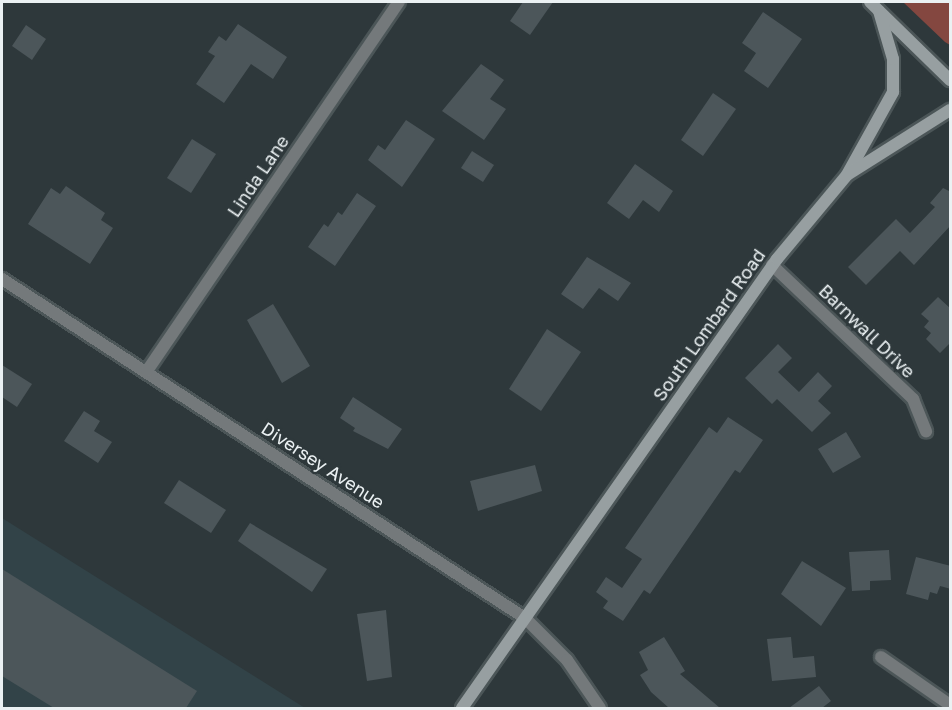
<!DOCTYPE html>
<style>
body{margin:0}
#map{position:relative;width:952px;height:710px;overflow:hidden;background:#2e383b;font-family:"Golos Text",sans-serif}
div>[style]{position:absolute}
[style*='--x']{left:calc(var(--x)*1px);top:calc(var(--y)*1px);width:calc(var(--w)*1px);rotate:calc(var(--a)*1deg)}
.built>*{inset:0;background:#324348}
.green>*{inset:0;background:#844740}
.building>*{inset:0;background:#4c565a}
.roads{filter:drop-shadow(2px 0 #4c5658) drop-shadow(-2px 0 #4c5658) drop-shadow(0 2px #4c5658) drop-shadow(0 -2px #4c5658)}
.street>*{height:12px;margin:-6px;padding:0 6px;transform-origin:6px;border-radius:6px;background:#74797b}
.secondary>*{height:12px;margin:-6px;padding:0 6px;transform-origin:6px;border-radius:6px;background:#979fa1}
span{translate:-50% -50%;white-space:nowrap;text-align:center;line-height:1.15;-webkit-text-stroke:5px #2e383b;paint-order:stroke}
.street-label{font-size:18px;color:#ebf1f3}
.frame{position:absolute;inset:0;border:3px solid #ebf1f3;pointer-events:none}
</style>
<div id="map">
<div class="built">
<div style="clip-path:polygon(2px 518px,305px 708px,2px 708px)"></div>
</div>
<div class="green">
<div style="clip-path:polygon(903px 2px,950px 2px,950px 45px,945px 42px)"></div>
</div>
<div class="building">
<div style="clip-path:polygon(523px 2px,553px 2px,530px 35px,510px 21px)"></div>
<div style="clip-path:polygon(763px 12px,802px 39px,768px 88px,744px 71px,756px 53px,742px 43px)"></div>
<div style="clip-path:polygon(238px 24px,287px 57px,273px 79px,251px 64px,224px 103px,196px 84px,215px 56px,208px 52px,219px 36px,226px 41px)"></div>
<div style="clip-path:polygon(26px 25px,46px 39px,32px 60px,12px 46px)"></div>
<div style="clip-path:polygon(481px 64px,504px 80px,490px 99px,506px 109px,484px 140px,442px 111px)"></div>
<div style="clip-path:polygon(713px 93px,736px 109px,703px 156px,681px 140px)"></div>
<div style="clip-path:polygon(406px 120px,435px 139px,402px 187px,368px 160px,378px 145px,385px 150px)"></div>
<div style="clip-path:polygon(192px 139px,216px 154px,191px 193px,167px 178px)"></div>
<div style="clip-path:polygon(472px 151px,494px 165px,483px 182px,461px 168px)"></div>
<div style="clip-path:polygon(635px 164px,673px 191px,659px 212px,643px 200px,629px 219px,607px 203px)"></div>
<div style="clip-path:polygon(66px 186px,105px 213px,101px 220px,113px 228px,90px 264px,28px 224px,51px 188px,60px 194px)"></div>
<div style="clip-path:polygon(943px 188px,951px 192px,951px 225px,914px 265px,900px 251px,866px 285px,848px 267px,896px 219px,910px 233px,935px 207px,930px 203px)"></div>
<div style="clip-path:polygon(357px 193px,376px 206px,335px 266px,308px 247px,324px 224px,328px 227px,338px 212px,342px 215px)"></div>
<div style="clip-path:polygon(587px 257px,631px 283px,618px 301px,599px 288px,583px 309px,561px 294px)"></div>
<div style="clip-path:polygon(938px 297px,951px 309px,951px 342px,940px 353px,926px 339px,931px 333px,924px 327px,929px 321px,921px 314px)"></div>
<div style="clip-path:polygon(273px 304px,310px 366px,282px 383px,247px 320px)"></div>
<div style="clip-path:polygon(547px 329px,581px 352px,541px 411px,509px 389px)"></div>
<div style="clip-path:polygon(778px 344px,792px 358px,778px 372px,799px 392px,818px 372px,832px 386px,818px 401px,831px 413px,812px 432px,777px 399px,772px 404px,745px 378px)"></div>
<div style="clip-path:polygon(2px 365px,32px 384px,17px 407px,2px 397px)"></div>
<div style="clip-path:polygon(353px 397px,402px 429px,388px 449px,353px 431px,355px 428px,340px 418px)"></div>
<div style="clip-path:polygon(84px 411px,100px 421px,94px 431px,112px 442px,98px 463px,64px 441px)"></div>
<div style="clip-path:polygon(728px 417px,763px 440px,740px 473px,735px 470px,650px 594px,644px 590px,623px 621px,603px 608px,608px 601px,596px 592px,606px 577px,622px 588px,642px 559px,625px 548px,709px 427px,717px 433px)"></div>
<div style="clip-path:polygon(846px 432px,861px 457px,833px 473px,818px 449px)"></div>
<div style="clip-path:polygon(535px 465px,542px 491px,478px 511px,470px 481px)"></div>
<div style="clip-path:polygon(179px 480px,226px 510px,211px 533px,164px 503px)"></div>
<div style="clip-path:polygon(250px 523px,327px 569px,312px 592px,238px 541px)"></div>
<div style="clip-path:polygon(889px 550px,891px 580px,870px 581px,870px 590px,852px 591px,849px 552px)"></div>
<div style="clip-path:polygon(916px 557px,951px 566px,951px 589px,940px 586px,937px 594px,930px 592px,928px 600px,906px 594px)"></div>
<div style="clip-path:polygon(802px 561px,846px 588px,821px 626px,781px 594px)"></div>
<div style="clip-path:polygon(2px 569px,197px 691px,186px 708px,54px 708px,2px 676px)"></div>
<div style="clip-path:polygon(386px 610px,392px 677px,367px 681px,357px 614px)"></div>
<div style="clip-path:polygon(664px 637px,685px 671px,680px 674px,720px 708px,669px 708px,651px 692px,640px 675px,648px 670px,639px 652px)"></div>
<div style="clip-path:polygon(791px 637px,793px 658px,814px 656px,816px 677px,772px 681px,767px 639px)"></div>
<div style="clip-path:polygon(819px 686px,831px 701px,822px 708px,789px 708px)"></div>
</div>
<div class="roads">
<div class="street">
<div style="--x:772;--y:265;--w:195;--a:43.5"></div>
<div style="--x:913;--y:399;--w:35;--a:68"></div>
<div style="--x:2;--y:279;--w:623;--a:32.95"></div>
<div style="--x:525;--y:618;--w:59;--a:45"></div>
<div style="--x:567;--y:660;--w:58;--a:55.5"></div>
<div style="--x:147;--y:371;--w:447;--a:-55.7"></div>
<div style="--x:881;--y:657;--w:84;--a:34.8"></div>
</div>
<div class="secondary">
<div style="--x:870;--y:2;--w:112;--a:44.3"></div>
<div style="--x:848;--y:173;--w:93;--a:-60.9"></div>
<div style="--x:893;--y:92;--w:33;--a:-90"></div>
<div style="--x:893;--y:59;--w:50;--a:-106.3"></div>
<div style="--x:462;--y:708;--w:548;--a:-54.95"></div>
<div style="--x:777;--y:259;--w:109;--a:-50.2"></div>
<div style="--x:847;--y:175;--w:122;--a:-32.3"></div>
</div>
</div>
<div class="street-label">
<span style="left:258px;top:176px;rotate:-56deg">Linda Lane</span>
<span style="left:709px;top:325px;rotate:-55deg">South Lombard Road</span>
<span style="left:867px;top:331px;rotate:44deg">Barnwall Drive</span>
<span style="left:323px;top:465px;rotate:33deg">Diversey Avenue</span>
</div>
<div class="frame"></div>
</div>
